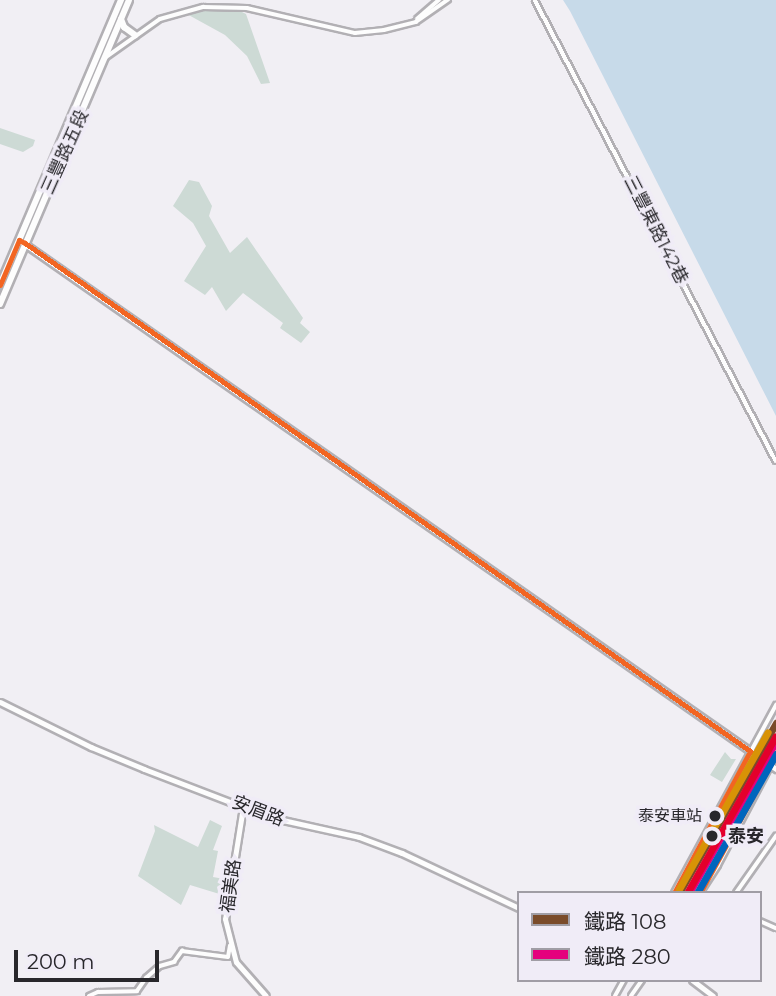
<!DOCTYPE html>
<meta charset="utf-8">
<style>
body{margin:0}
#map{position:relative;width:776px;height:996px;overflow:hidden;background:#f1eff4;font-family:Montserrat,"Noto Sans TC",sans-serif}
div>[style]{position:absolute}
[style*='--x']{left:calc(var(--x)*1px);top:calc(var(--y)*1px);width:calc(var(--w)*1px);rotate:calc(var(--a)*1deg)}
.green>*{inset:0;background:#cddad5}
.water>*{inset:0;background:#c7dae9}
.roads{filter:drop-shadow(2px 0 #b2b0b4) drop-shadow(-2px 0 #b2b0b4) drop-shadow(0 2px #b2b0b4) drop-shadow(0 -2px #b2b0b4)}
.street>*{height:3.5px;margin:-1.75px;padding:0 1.75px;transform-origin:1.75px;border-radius:1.75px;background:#fdfdfd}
.secondary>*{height:5px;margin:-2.5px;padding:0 2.5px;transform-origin:2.5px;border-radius:2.5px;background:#fdfdfd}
.primary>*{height:6px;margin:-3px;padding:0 3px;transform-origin:3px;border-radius:3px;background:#fdfdfd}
.bus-1>*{height:5px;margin:-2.5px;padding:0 2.5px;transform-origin:2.5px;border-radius:2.5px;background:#f26522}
.rail-1>*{height:7px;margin:-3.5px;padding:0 3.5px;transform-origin:3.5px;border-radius:3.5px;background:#7a4b2a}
.rail-2>*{height:7px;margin:-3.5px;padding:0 3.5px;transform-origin:3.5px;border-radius:3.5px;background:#e5007d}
.rail-3>*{height:7px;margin:-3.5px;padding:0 3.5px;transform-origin:3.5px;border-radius:3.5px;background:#e4002b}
.rail-4>*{height:7px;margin:-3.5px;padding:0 3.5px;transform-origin:3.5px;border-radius:3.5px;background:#0065bd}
.rail-5>*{height:7px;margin:-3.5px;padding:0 3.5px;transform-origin:3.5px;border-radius:3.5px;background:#d89306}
.dots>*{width:19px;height:19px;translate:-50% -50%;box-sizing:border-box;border:4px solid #f0ecf7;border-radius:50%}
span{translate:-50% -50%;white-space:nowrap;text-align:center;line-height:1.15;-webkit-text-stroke:7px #f0ecf7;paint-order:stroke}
.bus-label{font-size:16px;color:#28272b}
.right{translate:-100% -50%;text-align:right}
.street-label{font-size:18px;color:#28272b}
.stop-label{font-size:18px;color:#28272b;font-weight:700}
.left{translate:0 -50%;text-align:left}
.legend{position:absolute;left:517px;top:891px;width:245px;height:91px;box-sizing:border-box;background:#f0ecf7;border:2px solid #a09da5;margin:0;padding:9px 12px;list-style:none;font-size:21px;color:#28272b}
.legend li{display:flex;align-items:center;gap:14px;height:35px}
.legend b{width:35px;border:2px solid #a09da5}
.scale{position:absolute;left:14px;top:950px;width:145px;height:32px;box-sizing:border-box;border:4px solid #28272b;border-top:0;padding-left:9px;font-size:21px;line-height:24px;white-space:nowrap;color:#28272b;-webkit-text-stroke:5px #f0ecf7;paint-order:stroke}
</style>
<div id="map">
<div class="green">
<div style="clip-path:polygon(216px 8px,238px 10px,246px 14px,270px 83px,261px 84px,247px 56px,225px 35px,185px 13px)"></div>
<div style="clip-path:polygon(0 128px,35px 140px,33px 146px,23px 152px,0 144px)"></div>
<div style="clip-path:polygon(189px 180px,199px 182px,212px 206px,209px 216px,230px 253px,247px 237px,303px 318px,300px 323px,310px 332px,301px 343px,280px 328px,283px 323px,243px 293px,226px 311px,212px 287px,205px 295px,184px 281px,206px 246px,193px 223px,173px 206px)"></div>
<div style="clip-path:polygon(725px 752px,731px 759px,736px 759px,722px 782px,710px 775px)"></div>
<div style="clip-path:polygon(210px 820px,222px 826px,213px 850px,218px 851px,213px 877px,230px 880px,226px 896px,190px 885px,181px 905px,138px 876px,155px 831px,154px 825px,198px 847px)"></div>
</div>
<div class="water">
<div style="clip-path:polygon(563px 0,776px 0,776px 416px,570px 11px)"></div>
</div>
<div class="roads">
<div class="street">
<div style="--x:535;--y:0;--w:520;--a:62.4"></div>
<div style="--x:417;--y:19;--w:29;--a:-41"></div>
<div style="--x:105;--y:58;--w:67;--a:-35.3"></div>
<div style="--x:160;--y:19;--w:45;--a:-15.6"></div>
<div style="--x:203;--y:7;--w:44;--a:1.3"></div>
<div style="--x:247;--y:8;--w:111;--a:13"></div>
<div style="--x:355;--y:33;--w:29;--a:-6"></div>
<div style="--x:384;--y:30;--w:33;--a:-14"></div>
<div style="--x:416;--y:22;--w:39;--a:-35"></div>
<div style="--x:674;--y:893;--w:214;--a:-61.5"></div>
<div style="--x:700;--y:893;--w:33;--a:-57"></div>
<div style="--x:718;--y:865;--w:124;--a:-62.2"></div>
<div style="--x:736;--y:893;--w:70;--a:-54.9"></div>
<div style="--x:760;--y:921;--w:17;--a:24"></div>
<div style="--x:89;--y:996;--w:10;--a:-24"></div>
<div style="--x:98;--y:992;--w:39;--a:-1"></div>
<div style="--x:137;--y:991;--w:16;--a:-55"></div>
<div style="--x:146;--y:978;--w:18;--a:-41"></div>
<div style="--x:160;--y:966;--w:15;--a:-16"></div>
<div style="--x:174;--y:962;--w:14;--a:-54"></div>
<div style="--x:182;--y:951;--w:46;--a:7.4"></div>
<div style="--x:228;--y:957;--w:11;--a:-80"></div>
<div style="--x:615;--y:996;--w:18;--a:-61"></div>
<div style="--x:631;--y:996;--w:19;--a:-55"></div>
</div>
<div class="secondary">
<div style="--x:19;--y:240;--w:924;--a:34.95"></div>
<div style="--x:0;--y:702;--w:102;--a:26.3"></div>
<div style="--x:91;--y:747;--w:57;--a:22.5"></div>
<div style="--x:144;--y:769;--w:134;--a:21"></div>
<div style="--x:269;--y:817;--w:92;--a:12.5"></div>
<div style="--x:359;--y:837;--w:46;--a:20.4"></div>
<div style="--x:402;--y:853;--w:129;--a:25.2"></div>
<div style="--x:243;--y:807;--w:113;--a:99.1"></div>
<div style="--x:225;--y:919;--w:44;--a:75.7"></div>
<div style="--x:236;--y:962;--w:45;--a:48.6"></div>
<div style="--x:692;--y:980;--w:26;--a:37"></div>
</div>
<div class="primary">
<div style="--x:121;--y:19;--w:9;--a:69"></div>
<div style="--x:124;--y:27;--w:14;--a:36"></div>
<div style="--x:0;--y:285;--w:310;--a:-67"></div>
<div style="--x:0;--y:304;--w:330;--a:-67"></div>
</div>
</div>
<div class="bus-1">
<div style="--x:0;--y:285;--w:49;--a:-67.1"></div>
<div style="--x:19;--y:240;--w:7;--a:27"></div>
<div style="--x:25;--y:243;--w:910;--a:35.02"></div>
<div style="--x:770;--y:765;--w:146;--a:118.7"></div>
<div style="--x:674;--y:893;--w:161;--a:-61.8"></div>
</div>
<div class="rail-1">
<div style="--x:679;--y:893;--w:196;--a:-60.3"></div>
</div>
<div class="rail-2">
<div style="--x:689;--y:893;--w:175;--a:-60.2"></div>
</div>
<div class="rail-3">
<div style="--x:687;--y:893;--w:180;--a:-60.5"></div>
</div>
<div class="rail-4">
<div style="--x:697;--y:893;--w:160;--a:-60.4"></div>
</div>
<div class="rail-5">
<div style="--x:679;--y:889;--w:180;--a:-60.5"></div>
</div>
<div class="dots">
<div style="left:715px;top:816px;background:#28272b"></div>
<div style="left:712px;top:836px;background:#28272b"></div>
</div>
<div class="bus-label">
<span class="right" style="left:702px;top:816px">泰安車站</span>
</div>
<div class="street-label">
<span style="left:65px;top:152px;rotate:-66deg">三豐路五段</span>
<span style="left:656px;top:230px;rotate:63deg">三豐東路142巷</span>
<span style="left:258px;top:811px;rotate:21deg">安眉路</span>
<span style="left:231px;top:886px;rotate:-82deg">福美路</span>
</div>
<div class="stop-label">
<span class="left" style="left:728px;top:836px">泰安</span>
</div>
<ul class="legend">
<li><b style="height:9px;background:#7a4b2a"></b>鐵路 108</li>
<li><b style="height:9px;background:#e5007d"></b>鐵路 280</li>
</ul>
<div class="scale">200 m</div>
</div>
